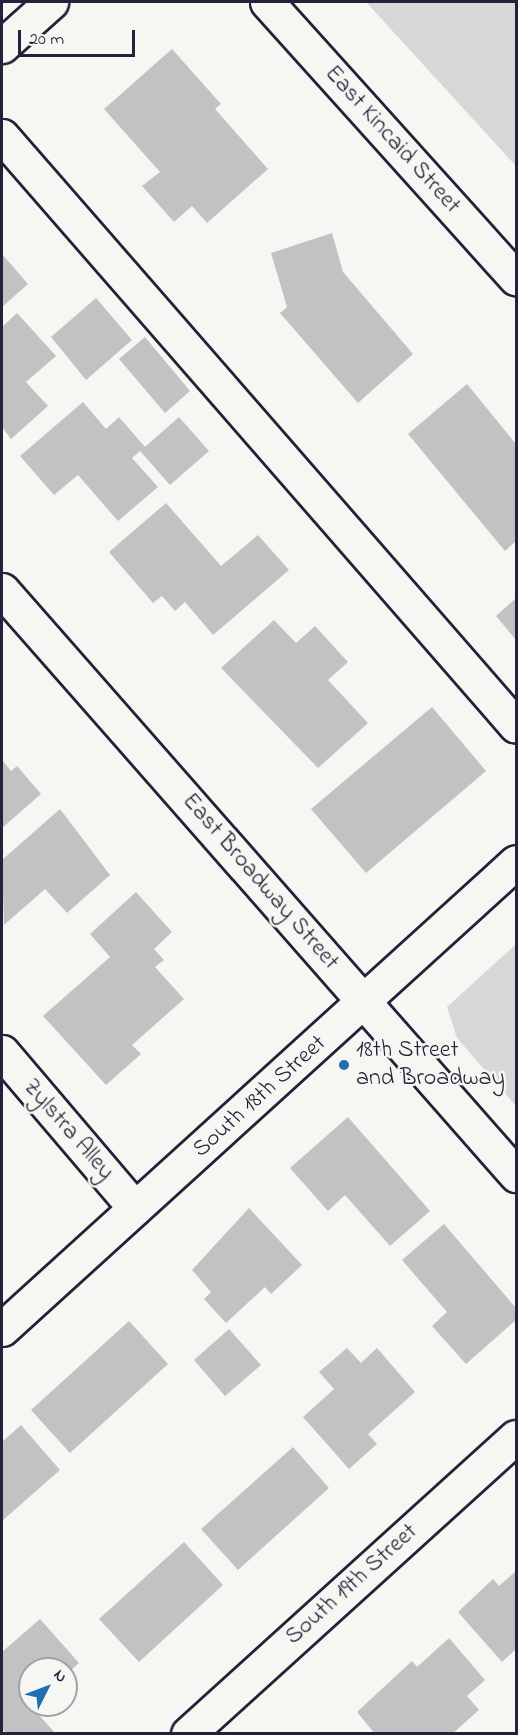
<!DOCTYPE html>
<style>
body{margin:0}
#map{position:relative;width:518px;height:1735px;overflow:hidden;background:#f6f6f2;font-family:"Indie Flower",sans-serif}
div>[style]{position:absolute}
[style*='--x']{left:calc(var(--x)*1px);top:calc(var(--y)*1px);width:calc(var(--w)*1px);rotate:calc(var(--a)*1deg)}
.green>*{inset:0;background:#d7d7d7}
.building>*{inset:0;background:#c2c2c4}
.roads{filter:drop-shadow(2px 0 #22223b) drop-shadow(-2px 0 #22223b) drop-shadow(0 2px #22223b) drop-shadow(0 -2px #22223b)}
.minor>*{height:33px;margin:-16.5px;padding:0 16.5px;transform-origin:16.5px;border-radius:16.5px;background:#f6f6f2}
.dots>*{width:16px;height:16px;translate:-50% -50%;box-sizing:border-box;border:3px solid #f6f6f2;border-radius:50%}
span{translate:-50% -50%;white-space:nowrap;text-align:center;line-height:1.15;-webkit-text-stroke:5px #f6f6f2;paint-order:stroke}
.street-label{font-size:24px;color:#22223b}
.poi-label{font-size:24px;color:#22223b}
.left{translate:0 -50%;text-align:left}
.frame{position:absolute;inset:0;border:3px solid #22223b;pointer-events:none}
.north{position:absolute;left:18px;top:1657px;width:60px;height:60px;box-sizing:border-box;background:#f6f6f2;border:2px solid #a1a1a9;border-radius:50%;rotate:48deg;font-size:16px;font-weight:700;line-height:24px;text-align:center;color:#22223b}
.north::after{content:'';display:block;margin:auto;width:21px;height:27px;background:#1f6fb2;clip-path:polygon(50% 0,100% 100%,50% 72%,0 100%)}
.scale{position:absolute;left:18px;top:30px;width:117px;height:27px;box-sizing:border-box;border:3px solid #22223b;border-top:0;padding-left:8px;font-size:18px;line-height:21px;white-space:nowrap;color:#22223b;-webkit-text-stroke:4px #f6f6f2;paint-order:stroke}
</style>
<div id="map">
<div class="green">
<div style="clip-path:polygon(366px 2px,516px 2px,516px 166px)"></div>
<div style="clip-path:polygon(516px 944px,516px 1106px,457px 1038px,447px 1007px)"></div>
</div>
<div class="building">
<div style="clip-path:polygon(172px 49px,221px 104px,215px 109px,268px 169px,207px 223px,192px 206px,174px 222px,142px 186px,160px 172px,104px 109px)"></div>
<div style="clip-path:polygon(332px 233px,343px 272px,413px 354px,358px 403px,280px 313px,287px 307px,271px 253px)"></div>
<div style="clip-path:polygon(2px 254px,28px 284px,2px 307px)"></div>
<div style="clip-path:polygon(96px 298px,132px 340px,86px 380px,51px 337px)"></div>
<div style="clip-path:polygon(17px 313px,56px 356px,26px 382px,48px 406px,11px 439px,2px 427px,2px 327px)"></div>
<div style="clip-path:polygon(145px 337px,190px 391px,165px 413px,119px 359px)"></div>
<div style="clip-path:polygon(467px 384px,516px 444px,516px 541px,505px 551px,408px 434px)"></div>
<div style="clip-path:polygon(83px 402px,106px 429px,119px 417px,145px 447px,179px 417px,209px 451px,170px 485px,140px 451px,132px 458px,158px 487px,118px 521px,78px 475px,54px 495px,20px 456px)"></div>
<div style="clip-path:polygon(166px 503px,221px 566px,258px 535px,289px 570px,213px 635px,185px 602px,175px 611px,162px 596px,153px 603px,109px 552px)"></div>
<div style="clip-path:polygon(516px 598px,516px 640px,496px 616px)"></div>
<div style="clip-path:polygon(274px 620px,296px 643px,315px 626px,348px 662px,328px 680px,368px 723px,318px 768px,221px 668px)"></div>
<div style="clip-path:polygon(432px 707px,486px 771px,366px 873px,311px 809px)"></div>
<div style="clip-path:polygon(2px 760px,11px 771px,17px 766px,41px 794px,2px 828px)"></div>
<div style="clip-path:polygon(60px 809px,110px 875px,67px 913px,45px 889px,4px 925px,2px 860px)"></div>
<div style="clip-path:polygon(136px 892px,172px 932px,154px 949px,164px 960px,155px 967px,184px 999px,132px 1045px,141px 1054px,106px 1085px,43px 1016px,110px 957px,90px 934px)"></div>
<div style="clip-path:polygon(348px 1117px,430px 1211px,390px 1246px,345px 1195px,328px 1211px,290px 1168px)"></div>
<div style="clip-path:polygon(249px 1208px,302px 1265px,271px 1294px,265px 1287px,226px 1323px,204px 1299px,211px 1292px,192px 1270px)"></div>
<div style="clip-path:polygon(444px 1224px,516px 1308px,516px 1320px,466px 1364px,432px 1326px,447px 1312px,402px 1260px)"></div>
<div style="clip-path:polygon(129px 1321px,168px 1364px,70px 1453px,31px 1410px)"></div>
<div style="clip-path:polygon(229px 1329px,261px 1365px,225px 1396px,194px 1360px)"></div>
<div style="clip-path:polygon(347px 1348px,361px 1363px,377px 1348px,415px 1392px,368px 1434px,377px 1444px,349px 1469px,303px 1417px,334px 1389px,319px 1372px)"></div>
<div style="clip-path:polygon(21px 1425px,60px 1470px,2px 1521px,2px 1442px)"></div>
<div style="clip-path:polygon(293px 1447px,329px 1488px,238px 1570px,201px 1529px)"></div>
<div style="clip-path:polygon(184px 1542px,223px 1585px,139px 1662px,99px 1619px)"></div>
<div style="clip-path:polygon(516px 1571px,516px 1649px,502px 1662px,458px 1612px,493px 1579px,499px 1586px)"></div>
<div style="clip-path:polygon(40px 1619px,79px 1663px,66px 1675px,66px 1669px,30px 1669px,30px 1705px,56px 1734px,6px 1734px,2px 1728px,2px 1652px)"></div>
<div style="clip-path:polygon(449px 1638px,485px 1680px,467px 1696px,479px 1710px,452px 1734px,375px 1734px,357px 1712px,412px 1661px,417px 1667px)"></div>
</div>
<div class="roads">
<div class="minor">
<div style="--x:267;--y:2;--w:372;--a:48"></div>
<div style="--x:2;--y:46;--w:66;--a:-41.9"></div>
<div style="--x:2;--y:136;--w:782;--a:48.94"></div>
<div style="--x:2;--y:590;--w:779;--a:48.7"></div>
<div style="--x:2;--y:1052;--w:205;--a:49.6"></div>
<div style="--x:2;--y:1329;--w:694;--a:-42.26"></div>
<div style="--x:188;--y:1734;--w:442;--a:-42.2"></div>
</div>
</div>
<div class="dots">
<div style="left:344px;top:1065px;background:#1f6fb2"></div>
</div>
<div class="street-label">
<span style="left:392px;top:140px;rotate:48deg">East Kincaid Street</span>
<span style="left:260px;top:882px;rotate:49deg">East Broadway Street</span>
<span style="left:260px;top:1097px;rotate:-42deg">South 18th Street</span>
<span style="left:68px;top:1130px;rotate:49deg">Zylstra Alley</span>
<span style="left:352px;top:1585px;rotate:-42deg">South 19th Street</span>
</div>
<div class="poi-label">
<span class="left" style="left:356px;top:1065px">18th Street<br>and Broadway</span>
</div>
<div class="frame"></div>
<div class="north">N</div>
<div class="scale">20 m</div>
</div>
